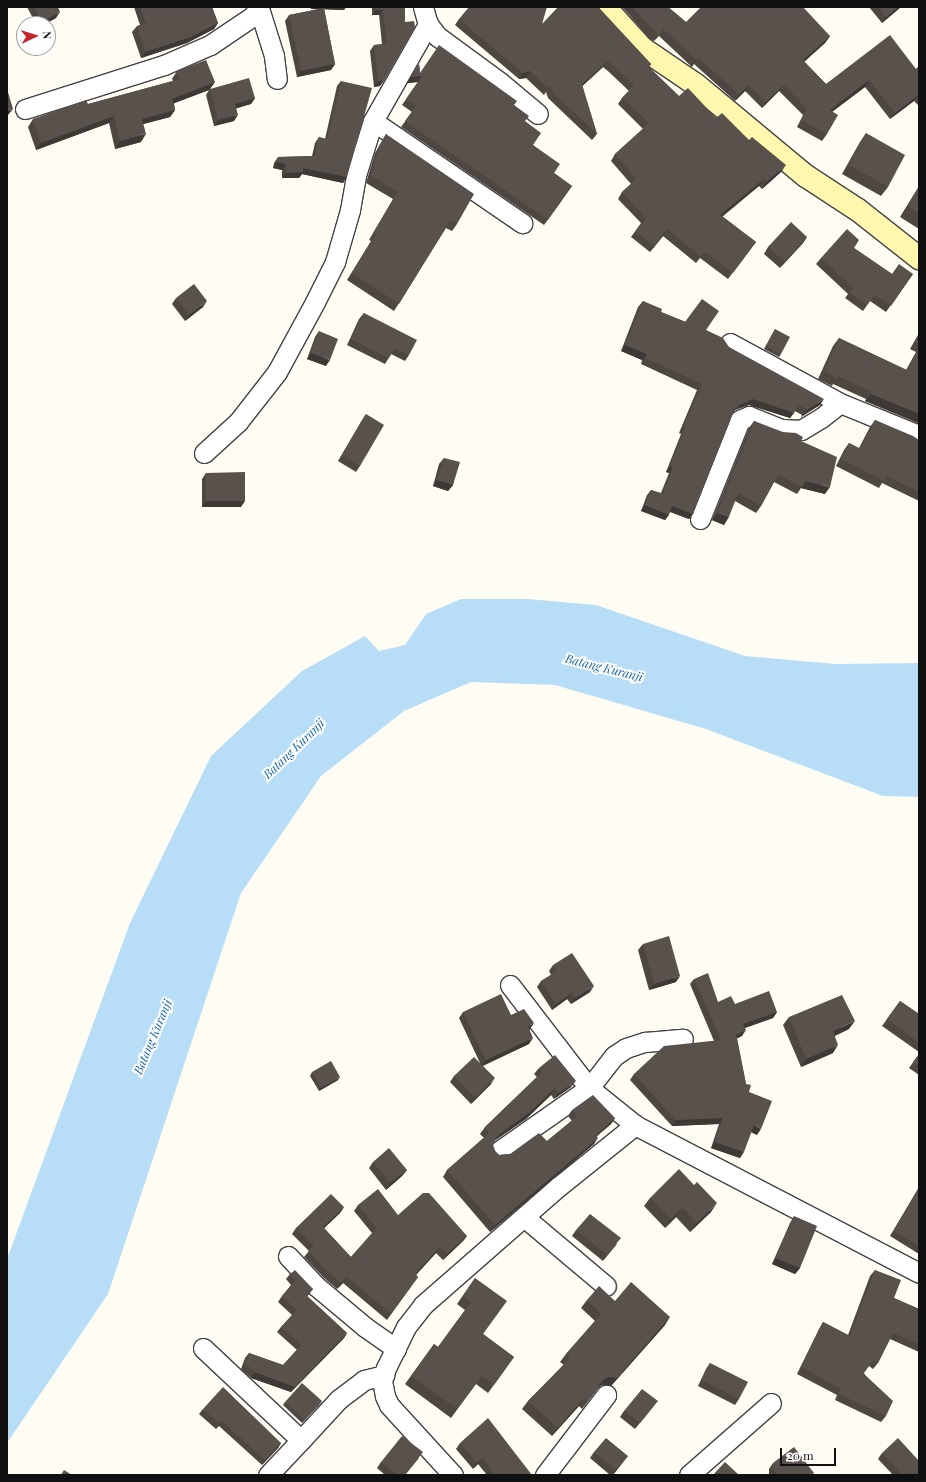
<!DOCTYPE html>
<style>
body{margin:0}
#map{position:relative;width:926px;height:1482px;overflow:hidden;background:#fffdf3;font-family:"Playfair Display",serif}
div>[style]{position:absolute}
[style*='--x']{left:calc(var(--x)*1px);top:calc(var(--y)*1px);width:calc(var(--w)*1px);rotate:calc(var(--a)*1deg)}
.water>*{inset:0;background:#b8def7}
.roads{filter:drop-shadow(1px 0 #434343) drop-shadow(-1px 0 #434343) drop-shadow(0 1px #434343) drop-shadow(0 -1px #434343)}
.street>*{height:19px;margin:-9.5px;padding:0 9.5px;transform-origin:9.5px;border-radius:9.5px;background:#fff}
.secondary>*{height:22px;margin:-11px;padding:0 11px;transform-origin:11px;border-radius:11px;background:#fff7ae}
.wall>*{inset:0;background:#4d4641}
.shaded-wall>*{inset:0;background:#3e3935}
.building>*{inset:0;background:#59514c}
span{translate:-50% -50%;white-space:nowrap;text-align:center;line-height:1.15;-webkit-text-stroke:4px #fff;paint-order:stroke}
.water-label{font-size:12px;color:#1765a4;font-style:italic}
.frame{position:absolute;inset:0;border:8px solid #101010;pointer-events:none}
.north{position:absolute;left:16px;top:16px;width:40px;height:40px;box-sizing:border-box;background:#fff;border:1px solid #9f9f9f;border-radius:50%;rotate:86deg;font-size:11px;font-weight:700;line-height:16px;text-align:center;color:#101010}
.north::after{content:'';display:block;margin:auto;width:14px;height:18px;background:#c2262c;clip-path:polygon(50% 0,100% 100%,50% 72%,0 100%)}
.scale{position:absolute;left:780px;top:1448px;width:56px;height:18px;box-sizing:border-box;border:2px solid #101010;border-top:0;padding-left:5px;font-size:12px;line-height:14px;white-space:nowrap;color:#101010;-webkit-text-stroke:3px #fff;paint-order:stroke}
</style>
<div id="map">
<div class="water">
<div style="clip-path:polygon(461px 599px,528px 599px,596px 605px,745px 656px,836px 664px,919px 663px,919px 797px,883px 796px,706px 729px,555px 685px,471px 682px,404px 711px,321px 776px,241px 893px,108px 1294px,7px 1443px,7px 1259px,130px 923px,211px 756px,302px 671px,365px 636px,379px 651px,405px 645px,426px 614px)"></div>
</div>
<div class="roads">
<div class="street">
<div style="--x:423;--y:7;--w:18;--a:74"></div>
<div style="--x:428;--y:24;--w:15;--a:53"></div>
<div style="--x:437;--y:36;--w:79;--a:36.3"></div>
<div style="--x:501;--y:83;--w:48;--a:40"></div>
<div style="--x:259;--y:8;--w:50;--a:72.6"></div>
<div style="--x:274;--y:56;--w:23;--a:83"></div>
<div style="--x:25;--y:109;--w:146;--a:-17.6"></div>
<div style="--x:164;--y:65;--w:50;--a:-23.5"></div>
<div style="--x:210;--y:45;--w:52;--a:-34"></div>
<div style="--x:253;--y:16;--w:11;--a:-56"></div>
<div style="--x:373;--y:121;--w:181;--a:34.4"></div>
<div style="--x:730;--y:343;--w:125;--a:28.6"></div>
<div style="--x:840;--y:403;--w:85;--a:22.1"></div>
<div style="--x:204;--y:453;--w:46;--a:-42.4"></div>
<div style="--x:238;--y:422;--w:63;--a:-52"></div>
<div style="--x:277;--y:372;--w:80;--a:-61.5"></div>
<div style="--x:315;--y:302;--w:45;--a:-63.4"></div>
<div style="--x:335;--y:262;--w:54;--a:-73.9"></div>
<div style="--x:350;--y:210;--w:39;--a:-80"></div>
<div style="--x:357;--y:172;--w:53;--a:-72.6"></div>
<div style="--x:373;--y:121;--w:112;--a:-60.4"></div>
<div style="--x:700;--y:519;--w:107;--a:-68"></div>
<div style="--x:740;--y:420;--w:10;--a:-24"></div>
<div style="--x:749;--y:416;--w:35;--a:22"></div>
<div style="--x:782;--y:429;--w:19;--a:3"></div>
<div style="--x:801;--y:430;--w:23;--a:-31"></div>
<div style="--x:821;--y:418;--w:24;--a:-38"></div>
<div style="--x:510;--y:985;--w:130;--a:52.5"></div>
<div style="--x:589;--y:1088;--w:59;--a:38.8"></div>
<div style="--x:635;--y:1125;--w:320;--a:27.5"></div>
<div style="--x:499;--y:1151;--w:110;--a:-35"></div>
<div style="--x:589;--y:1088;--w:41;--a:-52"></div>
<div style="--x:614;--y:1056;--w:14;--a:-34"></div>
<div style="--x:626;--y:1048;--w:20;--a:-18"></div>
<div style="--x:645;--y:1042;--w:38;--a:-5"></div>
<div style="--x:524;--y:1217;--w:107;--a:40.1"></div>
<div style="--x:288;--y:1256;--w:41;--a:47"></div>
<div style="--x:316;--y:1286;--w:64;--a:39.9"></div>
<div style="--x:365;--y:1327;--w:38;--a:35"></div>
<div style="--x:203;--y:1348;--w:134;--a:43.2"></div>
<div style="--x:301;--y:1440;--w:48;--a:133.3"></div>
<div style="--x:301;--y:1440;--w:56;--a:-47.2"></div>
<div style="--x:339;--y:1399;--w:31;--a:-37"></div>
<div style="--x:364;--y:1380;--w:21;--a:-14"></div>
<div style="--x:453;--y:1475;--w:95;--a:-132.4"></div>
<div style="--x:389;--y:1405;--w:10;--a:-114"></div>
<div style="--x:385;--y:1396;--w:16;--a:-101"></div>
<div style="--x:382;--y:1380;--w:13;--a:-72"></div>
<div style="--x:386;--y:1368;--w:46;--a:-64"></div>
<div style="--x:406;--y:1327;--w:28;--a:-52"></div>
<div style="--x:423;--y:1305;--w:179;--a:-41.2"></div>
<div style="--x:558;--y:1187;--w:99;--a:-38.8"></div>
<div style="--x:545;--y:1475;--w:101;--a:-52.7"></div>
<div style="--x:689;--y:1475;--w:109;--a:-41.3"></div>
</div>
<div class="secondary">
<div style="--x:605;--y:7;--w:55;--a:47.9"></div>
<div style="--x:642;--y:48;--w:64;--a:34.2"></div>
<div style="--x:695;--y:84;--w:144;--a:39.7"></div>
<div style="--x:806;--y:176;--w:62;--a:33.2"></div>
<div style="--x:858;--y:210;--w:78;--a:38.2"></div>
</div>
</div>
<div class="wall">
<div style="clip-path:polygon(27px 7px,58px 7px,56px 18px,45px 24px,36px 24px)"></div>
<div style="clip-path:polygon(134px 7px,212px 7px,218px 23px,214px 29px,187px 43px,141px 58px,132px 32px,137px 26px,140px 25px)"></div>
<div style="clip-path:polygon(311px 7px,346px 7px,344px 10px,324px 9px,335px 64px,331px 70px,297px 77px,285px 21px,289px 15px,319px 9px,311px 9px)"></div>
<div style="clip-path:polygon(372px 7px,405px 7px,380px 86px,374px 87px,370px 51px,374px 45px,382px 44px,379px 15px,372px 15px)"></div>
<div style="clip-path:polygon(622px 7px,668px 7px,686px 22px,830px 36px,825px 43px,804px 62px,826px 84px,916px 69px,919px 66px,919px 106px,914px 101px,890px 119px,865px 87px,832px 112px,827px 134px,822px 141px,797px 127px,803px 115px,779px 91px,762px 108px,745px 91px,735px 101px,694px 64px,692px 67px,659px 36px,654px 41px,650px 39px)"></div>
<div style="clip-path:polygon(869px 7px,901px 7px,882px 23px)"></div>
<div style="clip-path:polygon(600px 9px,651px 64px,649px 67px,679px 96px,716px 118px,781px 172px,762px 189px,759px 186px,722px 216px,756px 242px,728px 279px,700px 258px,696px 263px,663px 236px,650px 252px,631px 237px,641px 223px,618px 199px,622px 192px,631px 184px,611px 161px,615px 154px,643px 129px,618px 104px,622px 98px,629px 91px,609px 72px,603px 67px,582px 86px,597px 134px,592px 140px,548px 98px,546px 92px,544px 95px,526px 78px,519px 79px,455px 25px,459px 19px,542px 24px)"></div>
<div style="clip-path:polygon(419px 64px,420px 73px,514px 105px,525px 121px,533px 145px,554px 173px,572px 186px,544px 225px,401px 127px,412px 112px,402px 105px,418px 82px,407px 83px)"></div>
<div style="clip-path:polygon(177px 71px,215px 82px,210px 89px,255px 98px,251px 104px,236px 108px,234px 121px,214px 126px,206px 95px,209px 90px,174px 103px,175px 110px,170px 117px,143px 124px,141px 142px,115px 149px,109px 123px,36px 150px,28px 127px,33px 119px,173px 81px,172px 79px)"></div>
<div style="clip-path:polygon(341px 81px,347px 177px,343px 183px,302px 174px,299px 178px,282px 178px,282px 170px,273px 168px,274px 163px,278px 157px,312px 156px,315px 143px,319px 137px,325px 139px,337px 86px)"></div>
<div style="clip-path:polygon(866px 133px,888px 187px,881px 196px,842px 174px,860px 142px)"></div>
<div style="clip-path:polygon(386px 134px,457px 224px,452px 231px,446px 228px,394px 311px,347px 280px,371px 241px,369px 240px,393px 199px,366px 183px,375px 153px)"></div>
<div style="clip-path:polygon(919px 186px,919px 229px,900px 217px)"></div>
<div style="clip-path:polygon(807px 237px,803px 243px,780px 268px,764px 254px,768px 247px)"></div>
<div style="clip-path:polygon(854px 248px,892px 274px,913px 274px,886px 312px,870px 301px,863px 311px,845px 298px,848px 294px,816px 264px,821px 258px)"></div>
<div style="clip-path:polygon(176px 298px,203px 307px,185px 321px,172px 304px)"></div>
<div style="clip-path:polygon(643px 301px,661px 312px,706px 330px,729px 347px,820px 405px,801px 417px,802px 415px,795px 411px,790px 418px,749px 405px,735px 410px,733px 413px,693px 514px,689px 519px,670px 512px,665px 520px,641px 511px,647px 495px,651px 490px,661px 493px,669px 473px,666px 472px,681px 434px,679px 433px,697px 390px,641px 364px,642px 360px,621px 351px,638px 307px)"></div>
<div style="clip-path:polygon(364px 313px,409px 355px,405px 361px,391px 354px,385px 364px,347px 345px,359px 319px)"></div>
<div style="clip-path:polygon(775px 329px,781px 354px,779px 357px,764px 349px)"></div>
<div style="clip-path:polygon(319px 331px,326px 366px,307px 359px,315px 337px)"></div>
<div style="clip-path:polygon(919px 333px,919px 422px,918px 423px,865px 401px,866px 399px,833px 384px,832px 386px,818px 379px,833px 346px,839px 338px,906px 370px,916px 352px,910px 349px)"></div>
<div style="clip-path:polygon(366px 414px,360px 466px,356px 472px,338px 461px,362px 420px)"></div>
<div style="clip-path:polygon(875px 420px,919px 440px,919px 501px,882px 483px,879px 488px,836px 466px,844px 450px,849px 443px,859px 448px,870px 427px)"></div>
<div style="clip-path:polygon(754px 421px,801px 441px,825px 494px,801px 488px,797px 494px,774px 482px,761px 506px,756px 513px,735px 501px,724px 525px,712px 520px,749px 428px)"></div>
<div style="clip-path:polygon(444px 458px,453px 485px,448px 491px,433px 486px,439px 464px)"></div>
<div style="clip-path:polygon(206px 473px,241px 507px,202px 507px,202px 479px)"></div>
<div style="clip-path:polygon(643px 944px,676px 982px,649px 990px,638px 950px)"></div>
<div style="clip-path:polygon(553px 965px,590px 992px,571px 1004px,567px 999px,552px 1010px,537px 987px,541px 981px,551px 975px,549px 971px)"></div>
<div style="clip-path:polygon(694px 979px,718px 1002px,735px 1004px,777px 1012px,773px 1018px,745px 1028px,742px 1036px,737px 1038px,746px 1084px,749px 1092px,757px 1135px,751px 1132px,740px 1158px,711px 1148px,719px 1124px,672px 1126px,630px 1080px,634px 1074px,714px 1041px,690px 984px)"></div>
<div style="clip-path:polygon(900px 1001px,919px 1014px,919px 1052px,882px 1026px)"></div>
<div style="clip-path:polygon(463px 1012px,511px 1015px,530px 1029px,529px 1044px,483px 1066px,491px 1084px,471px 1104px,450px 1082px,454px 1076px,480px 1063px,459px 1018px)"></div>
<div style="clip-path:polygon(789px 1017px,849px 1029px,835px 1036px,833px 1053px,801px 1067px,783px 1025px)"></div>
<div style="clip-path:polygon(919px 1054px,919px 1075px,909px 1068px)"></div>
<div style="clip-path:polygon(539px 1068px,571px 1087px,554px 1099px,551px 1095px,526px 1119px,495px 1140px,493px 1145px,495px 1151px,499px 1155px,510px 1154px,547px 1141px,572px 1121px,568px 1116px,572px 1110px,615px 1118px,611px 1124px,597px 1136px,594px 1144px,490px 1232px,443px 1177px,447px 1170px,484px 1138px,480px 1134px,485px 1127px,537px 1077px,534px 1074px)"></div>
<div style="clip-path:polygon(312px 1072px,338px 1080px,319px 1091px,310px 1076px)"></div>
<div style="clip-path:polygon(373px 1162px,407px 1170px,402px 1176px,386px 1190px,369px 1168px)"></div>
<div style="clip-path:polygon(919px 1187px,919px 1254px,890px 1236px)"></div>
<div style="clip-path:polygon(650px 1198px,711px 1212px,690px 1232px,676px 1217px,665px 1228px,644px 1206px)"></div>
<div style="clip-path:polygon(358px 1205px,398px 1215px,467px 1236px,463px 1241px,443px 1260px,436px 1253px,416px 1275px,418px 1277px,387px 1320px,343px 1283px,337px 1289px,324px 1278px,304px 1257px,309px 1251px,292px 1234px,296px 1228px,344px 1207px,340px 1213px,324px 1228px,351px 1257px,372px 1233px,354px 1211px)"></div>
<div style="clip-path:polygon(794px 1216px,800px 1268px,795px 1274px,772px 1264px,790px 1223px)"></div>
<div style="clip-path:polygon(576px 1230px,617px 1244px,603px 1261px,572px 1236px)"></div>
<div style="clip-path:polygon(875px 1270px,894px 1298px,919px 1309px,919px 1352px,890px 1339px,878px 1363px,873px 1369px,869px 1366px,864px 1373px,886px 1416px,881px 1422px,835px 1400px,837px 1395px,797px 1374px,819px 1329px,823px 1322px,848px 1335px,870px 1276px)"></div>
<div style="clip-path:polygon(290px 1274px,313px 1289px,307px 1296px,347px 1333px,344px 1338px,291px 1392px,251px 1378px,241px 1369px,245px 1358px,249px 1353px,283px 1365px,297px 1350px,277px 1332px,281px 1327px,292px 1315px,278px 1302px,282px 1296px,291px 1285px,286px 1279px)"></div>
<div style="clip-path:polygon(475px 1278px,483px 1334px,514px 1357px,488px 1393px,476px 1384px,451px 1418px,405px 1384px,434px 1344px,438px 1347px,465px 1310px,457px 1304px)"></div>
<div style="clip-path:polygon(587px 1300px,615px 1301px,665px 1325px,611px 1386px,602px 1385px,598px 1388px,582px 1409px,579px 1406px,552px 1436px,522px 1409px,528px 1401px,564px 1365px,560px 1362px,566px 1354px,595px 1321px,581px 1308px)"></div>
<div style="clip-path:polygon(710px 1363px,739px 1399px,735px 1405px,698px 1386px,706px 1369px)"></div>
<div style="clip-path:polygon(322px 1401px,302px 1423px,283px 1405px,285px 1402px)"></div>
<div style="clip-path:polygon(653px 1407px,635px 1429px,620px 1417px,624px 1411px)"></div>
<div style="clip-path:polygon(203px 1409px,281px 1443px,278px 1448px,262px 1465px,219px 1426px,216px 1429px,199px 1414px)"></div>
<div style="clip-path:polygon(460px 1443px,532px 1475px,487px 1475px,478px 1464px,473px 1469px,456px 1449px)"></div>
<div style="clip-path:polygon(594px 1452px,628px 1456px,613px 1475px,610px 1475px,590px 1458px)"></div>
<div style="clip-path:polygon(882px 1453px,919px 1475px,893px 1475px,878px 1459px)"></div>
<div style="clip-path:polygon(419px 1458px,405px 1475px,385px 1475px,377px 1468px,381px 1462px)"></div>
<div style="clip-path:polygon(773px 1463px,813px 1475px,769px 1475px,769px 1469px)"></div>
</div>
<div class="shaded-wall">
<div style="clip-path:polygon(312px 7px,346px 7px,344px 10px,311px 9px)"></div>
<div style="clip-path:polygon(898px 7px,901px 7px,882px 23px,886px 17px)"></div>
<div style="clip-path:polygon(376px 10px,383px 10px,379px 15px,372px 15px)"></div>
<div style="clip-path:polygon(60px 12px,56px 18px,45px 24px,40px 24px,42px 22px)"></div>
<div style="clip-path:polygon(218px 23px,214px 29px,187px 43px,141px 58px,145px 52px)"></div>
<div style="clip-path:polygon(830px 36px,825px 43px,798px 67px,803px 60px)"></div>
<div style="clip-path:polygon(608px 61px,603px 67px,577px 91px,582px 84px)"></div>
<div style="clip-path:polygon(335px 64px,331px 70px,297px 77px,301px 71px)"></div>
<div style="clip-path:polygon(530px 71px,526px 78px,519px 79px,523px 73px)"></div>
<div style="clip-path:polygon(422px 76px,418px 82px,407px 83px,411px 77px)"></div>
<div style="clip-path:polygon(869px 80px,865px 87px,825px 117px,830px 110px)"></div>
<div style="clip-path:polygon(378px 81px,384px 81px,380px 86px,374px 87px)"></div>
<div style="clip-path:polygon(215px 82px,209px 90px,167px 106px,172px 99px)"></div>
<div style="clip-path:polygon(749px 85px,745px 91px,735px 101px,739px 94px)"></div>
<div style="clip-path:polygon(784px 85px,779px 91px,762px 108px,766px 102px)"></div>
<div style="clip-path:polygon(918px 95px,914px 101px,890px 119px,895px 113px)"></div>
<div style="clip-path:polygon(255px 98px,251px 104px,231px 110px,235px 104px)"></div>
<div style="clip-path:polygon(13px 109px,8px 115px,7px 115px,7px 110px)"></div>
<div style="clip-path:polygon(175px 110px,170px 117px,136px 126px,142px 119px)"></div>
<div style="clip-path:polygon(238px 115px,234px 121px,214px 126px,218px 120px)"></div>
<div style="clip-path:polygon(114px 116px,109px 123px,36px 150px,41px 143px)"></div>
<div style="clip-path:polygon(146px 134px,141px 142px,115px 149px,120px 141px)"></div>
<div style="clip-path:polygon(278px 162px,286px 164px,282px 170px,273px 168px)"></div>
<div style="clip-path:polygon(786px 165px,781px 172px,762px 189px,766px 182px)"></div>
<div style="clip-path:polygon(303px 168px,347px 177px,343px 183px,302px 174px,299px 178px,282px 178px,286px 173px)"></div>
<div style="clip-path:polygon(764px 179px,759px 186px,716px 222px,720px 215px)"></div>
<div style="clip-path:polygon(667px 229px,663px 236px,650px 252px,654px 246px)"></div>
<div style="clip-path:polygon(807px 237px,803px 243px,780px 268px,785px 262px)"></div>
<div style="clip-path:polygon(207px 301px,203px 307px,185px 321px,189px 315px)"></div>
<div style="clip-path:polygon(625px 345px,647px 354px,642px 360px,621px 351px)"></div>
<div style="clip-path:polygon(311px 353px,330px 360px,326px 366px,307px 359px)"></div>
<div style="clip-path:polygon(871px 394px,919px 414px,919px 422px,918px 423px,865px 401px)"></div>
<div style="clip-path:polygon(753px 399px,794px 413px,790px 418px,749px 405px,735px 410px,730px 416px,734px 410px,739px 405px)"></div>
<div style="clip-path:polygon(824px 399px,820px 405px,801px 417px,805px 411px)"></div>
<div style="clip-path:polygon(670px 466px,673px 467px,669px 473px,666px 472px)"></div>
<div style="clip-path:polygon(437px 480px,453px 485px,448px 491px,433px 486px)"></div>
<div style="clip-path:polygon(805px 481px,830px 487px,825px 494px,801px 488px)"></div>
<div style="clip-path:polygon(206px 501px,245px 501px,241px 507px,202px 507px)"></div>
<div style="clip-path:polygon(645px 505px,669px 515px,665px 520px,641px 511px)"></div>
<div style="clip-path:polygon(672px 506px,693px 514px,689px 519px,668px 511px)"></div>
<div style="clip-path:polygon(717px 513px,729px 517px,724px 525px,712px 520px)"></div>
<div style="clip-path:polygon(680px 976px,676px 982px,649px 990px,654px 984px)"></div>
<div style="clip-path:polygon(594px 986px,590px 992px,571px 1004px,575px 998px)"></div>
<div style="clip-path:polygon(572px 993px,567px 999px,552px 1010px,556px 1004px)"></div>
<div style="clip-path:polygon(777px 1012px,773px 1018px,739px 1030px,743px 1024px)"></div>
<div style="clip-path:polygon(855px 1021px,849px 1029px,827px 1039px,833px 1031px)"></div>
<div style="clip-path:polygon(534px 1023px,530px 1029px,524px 1032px,528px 1026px)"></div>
<div style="clip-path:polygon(746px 1030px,742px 1036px,732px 1041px,736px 1035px)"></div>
<div style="clip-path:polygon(533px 1038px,529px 1044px,481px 1066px,486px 1060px)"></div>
<div style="clip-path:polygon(838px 1045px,833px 1053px,801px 1067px,806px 1059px)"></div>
<div style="clip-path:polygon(340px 1077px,338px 1080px,319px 1091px,321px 1088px)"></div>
<div style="clip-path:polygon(495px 1078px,491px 1084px,471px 1104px,475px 1098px)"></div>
<div style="clip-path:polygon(576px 1081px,571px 1087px,554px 1099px,559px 1093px)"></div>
<div style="clip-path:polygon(555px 1088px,551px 1095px,526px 1119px,493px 1142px,497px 1136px)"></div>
<div style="clip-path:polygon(615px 1118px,611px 1124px,591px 1141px,596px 1135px)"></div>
<div style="clip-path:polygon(723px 1118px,719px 1124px,672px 1126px,676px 1120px)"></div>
<div style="clip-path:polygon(754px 1125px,761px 1129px,757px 1135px,749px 1131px)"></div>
<div style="clip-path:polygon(598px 1138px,594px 1144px,490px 1232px,495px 1225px)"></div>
<div style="clip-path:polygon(715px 1142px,744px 1152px,740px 1158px,711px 1148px)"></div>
<div style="clip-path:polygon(407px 1170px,402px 1176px,386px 1190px,390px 1183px)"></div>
<div style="clip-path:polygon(717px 1203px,711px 1212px,690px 1232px,697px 1223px)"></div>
<div style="clip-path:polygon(344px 1207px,340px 1213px,319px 1233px,323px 1227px)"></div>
<div style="clip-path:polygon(683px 1208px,676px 1217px,665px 1228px,671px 1219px)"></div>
<div style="clip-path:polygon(467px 1236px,463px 1241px,443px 1260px,447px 1254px)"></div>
<div style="clip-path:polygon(440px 1247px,436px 1253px,411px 1280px,415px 1274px)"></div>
<div style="clip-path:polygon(776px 1258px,800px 1268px,795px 1274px,772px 1264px)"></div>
<div style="clip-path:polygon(347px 1277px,343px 1283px,337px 1289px,341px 1283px)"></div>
<div style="clip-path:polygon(313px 1289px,309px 1294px,302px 1301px,306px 1295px)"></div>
<div style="clip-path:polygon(670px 1317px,665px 1325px,611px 1386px,602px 1385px,598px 1388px,582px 1409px,603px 1380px)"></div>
<div style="clip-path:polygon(347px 1333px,344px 1338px,291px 1392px,251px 1378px,255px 1372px,295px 1387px)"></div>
<div style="clip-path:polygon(584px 1398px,579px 1406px,552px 1436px,558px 1428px)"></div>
<div style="clip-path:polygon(322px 1401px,320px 1404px,302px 1423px,304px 1420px)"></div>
<div style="clip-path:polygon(281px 1443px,278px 1448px,262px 1465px,265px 1460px)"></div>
<div style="clip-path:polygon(628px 1456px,623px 1462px,613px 1475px,616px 1470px)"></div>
<div style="clip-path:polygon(483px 1458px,478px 1464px,473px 1469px,477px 1463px)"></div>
</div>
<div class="building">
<div style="clip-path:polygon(34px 7px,58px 7px,60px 12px,42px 22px)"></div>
<div style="clip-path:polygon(140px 7px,212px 7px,218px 23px,191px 37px,145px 52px,137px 26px,146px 24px)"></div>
<div style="clip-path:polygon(376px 7px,405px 7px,405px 22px,414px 21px,415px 27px,384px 81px,378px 81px,374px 45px,387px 44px,383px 10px,376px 10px)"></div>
<div style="clip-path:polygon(469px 7px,547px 7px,542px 24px,558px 7px,600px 7px,600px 9px,651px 64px,648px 67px,679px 96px,688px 88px,716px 118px,722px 113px,749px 140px,752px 137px,786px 165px,766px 182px,764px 179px,720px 215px,756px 242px,733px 273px,705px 252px,701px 257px,667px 229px,654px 246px,636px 231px,646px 218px,622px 192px,636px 179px,615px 154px,649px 123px,622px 98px,634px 85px,608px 61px,582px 84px,597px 134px,552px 92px,550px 85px,548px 88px,530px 71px,523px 73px,459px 19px)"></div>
<div style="clip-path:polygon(632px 7px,668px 7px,686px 22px,701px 7px,803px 7px,830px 36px,803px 60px,826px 84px,890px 35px,916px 69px,919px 66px,919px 95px,918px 95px,895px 113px,869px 80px,830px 110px,838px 115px,827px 134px,801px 120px,807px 109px,784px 85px,766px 102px,749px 85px,739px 94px,698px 58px,696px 60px,663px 29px,659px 35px,655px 32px)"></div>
<div style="clip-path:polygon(878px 7px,898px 7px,886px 17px)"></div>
<div style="clip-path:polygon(324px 8px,335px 64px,301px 71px,289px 15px)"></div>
<div style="clip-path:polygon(439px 45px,517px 101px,514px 105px,529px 116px,525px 121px,541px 133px,533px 145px,560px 164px,554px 173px,572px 186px,548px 220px,405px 121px,416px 106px,406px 99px,422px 76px,411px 77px,419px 64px,420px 73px)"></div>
<div style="clip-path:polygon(206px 60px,215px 82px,172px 99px,175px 110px,142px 119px,146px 134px,120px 141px,114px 116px,41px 143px,33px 119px,86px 100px,88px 104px,180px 79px,177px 71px)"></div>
<div style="clip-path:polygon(249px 78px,255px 98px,235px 104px,238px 115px,218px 120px,210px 89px)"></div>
<div style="clip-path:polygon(341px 81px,372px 88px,347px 177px,303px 168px,303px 172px,286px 173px,286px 164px,278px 162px,278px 157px,315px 156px,319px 137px,327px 139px)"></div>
<div style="clip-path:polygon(7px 89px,13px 109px,7px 110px)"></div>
<div style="clip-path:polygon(866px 133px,905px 155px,888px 187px,849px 165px)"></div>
<div style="clip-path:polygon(386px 134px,474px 194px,457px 224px,450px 221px,399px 304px,352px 273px,376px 235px,373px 233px,398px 192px,371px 176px,379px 146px)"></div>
<div style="clip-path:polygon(919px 187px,919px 213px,908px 206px)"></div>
<div style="clip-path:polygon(791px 222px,807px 237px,785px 262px,768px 247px)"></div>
<div style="clip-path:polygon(847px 229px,859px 240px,854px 248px,892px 274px,899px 264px,913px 274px,891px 306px,875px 295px,867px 305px,849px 292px,853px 288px,821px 258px)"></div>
<div style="clip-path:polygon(194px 284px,207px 301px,189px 315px,176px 298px)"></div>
<div style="clip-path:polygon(702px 299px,719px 311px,706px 330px,723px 338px,729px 347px,824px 399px,805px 411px,806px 409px,799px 405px,794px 413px,753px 399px,739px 405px,734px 410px,693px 514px,672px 506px,669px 515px,645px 505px,651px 490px,663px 494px,673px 467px,670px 466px,685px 428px,683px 427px,702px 384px,645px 358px,647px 354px,625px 345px,643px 301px,662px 309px,661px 312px,685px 322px)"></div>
<div style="clip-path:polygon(364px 313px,417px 340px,409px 355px,395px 348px,389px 358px,351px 339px)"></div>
<div style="clip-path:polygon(775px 329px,790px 337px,781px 354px,766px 346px)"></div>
<div style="clip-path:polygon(319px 331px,338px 339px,330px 360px,311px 353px)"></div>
<div style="clip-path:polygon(919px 334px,919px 343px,915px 341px)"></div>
<div style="clip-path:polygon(839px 338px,907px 370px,919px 349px,919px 414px,871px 394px,871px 392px,838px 376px,837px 379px,824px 371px)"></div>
<div style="clip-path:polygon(366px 414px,384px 425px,360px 466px,342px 455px)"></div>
<div style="clip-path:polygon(875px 420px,913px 436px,919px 440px,919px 492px,886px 476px,884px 481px,841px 459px,849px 443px,860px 449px)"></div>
<div style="clip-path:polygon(754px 421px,783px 432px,796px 433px,803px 437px,801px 441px,837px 457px,830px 487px,805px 481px,802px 487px,778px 475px,761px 506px,738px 493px,729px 517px,717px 513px)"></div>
<div style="clip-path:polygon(444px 458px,460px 462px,453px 485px,437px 480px)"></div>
<div style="clip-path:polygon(245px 472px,245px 501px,206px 501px,206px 473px)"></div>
<div style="clip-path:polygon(669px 936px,680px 976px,654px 984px,643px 944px)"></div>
<div style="clip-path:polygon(572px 953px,594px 986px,575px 998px,572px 993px,556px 1004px,541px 981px,557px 971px,553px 965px)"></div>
<div style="clip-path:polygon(708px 973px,718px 1002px,731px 996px,735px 1004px,769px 991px,777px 1012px,743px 1024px,746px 1030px,736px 1035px,746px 1084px,751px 1085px,749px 1092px,772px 1101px,761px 1129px,754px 1125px,744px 1152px,715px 1142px,723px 1118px,676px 1120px,634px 1074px,664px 1046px,721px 1040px,694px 979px)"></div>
<div style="clip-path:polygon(501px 994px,511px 1015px,524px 1009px,534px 1023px,528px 1026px,533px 1038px,486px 1060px,463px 1012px)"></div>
<div style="clip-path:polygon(842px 995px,855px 1021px,833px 1031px,838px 1045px,806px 1059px,789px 1017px)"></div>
<div style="clip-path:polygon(900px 1001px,919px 1014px,919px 1043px,887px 1019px)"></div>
<div style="clip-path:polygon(919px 1054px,919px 1066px,913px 1062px)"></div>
<div style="clip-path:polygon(555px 1055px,576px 1081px,559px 1093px,555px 1088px,530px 1112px,497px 1136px,493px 1145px,495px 1151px,499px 1155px,510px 1154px,539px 1133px,547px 1141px,577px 1116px,572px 1110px,593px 1095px,615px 1118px,596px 1135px,598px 1138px,495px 1225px,447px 1170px,489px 1133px,485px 1127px,542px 1072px,539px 1068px)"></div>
<div style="clip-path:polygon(474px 1057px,495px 1078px,475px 1098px,454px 1076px)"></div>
<div style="clip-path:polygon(331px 1061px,340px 1077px,321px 1088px,312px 1072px)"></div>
<div style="clip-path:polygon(389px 1148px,407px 1170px,390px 1183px,373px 1162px)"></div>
<div style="clip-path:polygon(679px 1169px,694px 1185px,697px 1182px,717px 1203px,697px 1223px,683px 1208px,671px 1219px,650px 1198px)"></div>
<div style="clip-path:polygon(919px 1188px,919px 1246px,894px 1231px)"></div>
<div style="clip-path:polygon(378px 1189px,398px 1215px,423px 1193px,429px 1193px,467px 1236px,447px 1254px,440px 1247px,415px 1274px,418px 1277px,391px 1314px,347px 1277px,341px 1283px,328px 1272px,308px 1251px,314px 1246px,296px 1228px,331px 1194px,344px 1207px,323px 1227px,351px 1257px,377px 1228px,358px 1205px)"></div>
<div style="clip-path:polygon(590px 1214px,621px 1238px,607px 1255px,576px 1230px)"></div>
<div style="clip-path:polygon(794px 1216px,817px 1226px,800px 1268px,776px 1258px)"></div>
<div style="clip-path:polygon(295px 1270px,313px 1289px,306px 1295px,347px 1333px,295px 1387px,255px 1372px,245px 1363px,249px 1353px,283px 1365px,301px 1345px,281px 1327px,297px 1310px,282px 1296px,296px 1280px,290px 1274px)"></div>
<div style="clip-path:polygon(875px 1270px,901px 1280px,894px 1298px,919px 1309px,919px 1344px,893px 1333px,878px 1363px,874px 1360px,863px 1373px,893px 1401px,886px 1416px,839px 1394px,841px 1389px,801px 1367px,823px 1322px,850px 1336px)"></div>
<div style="clip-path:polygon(475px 1278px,507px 1301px,483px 1334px,514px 1357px,494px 1385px,482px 1376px,457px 1409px,411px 1376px,434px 1344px,438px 1347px,471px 1302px,463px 1296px)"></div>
<div style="clip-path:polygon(631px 1282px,670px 1317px,617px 1378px,608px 1377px,603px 1380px,587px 1401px,584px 1398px,558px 1428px,528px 1401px,570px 1358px,566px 1354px,601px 1314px,587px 1300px,599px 1286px,615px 1301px)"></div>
<div style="clip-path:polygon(710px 1363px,748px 1382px,739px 1399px,702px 1380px)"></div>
<div style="clip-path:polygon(302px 1383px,322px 1401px,304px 1420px,285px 1402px)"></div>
<div style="clip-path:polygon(223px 1387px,281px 1443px,265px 1460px,222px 1421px,219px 1424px,203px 1409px)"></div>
<div style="clip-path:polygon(642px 1389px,658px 1401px,640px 1423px,624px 1411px)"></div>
<div style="clip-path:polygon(488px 1418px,532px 1475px,495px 1475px,483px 1458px,477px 1463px,460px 1443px)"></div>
<div style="clip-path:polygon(402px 1436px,423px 1452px,405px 1475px,397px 1475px,381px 1462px)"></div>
<div style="clip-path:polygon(606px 1438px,628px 1456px,616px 1470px,594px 1452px)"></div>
<div style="clip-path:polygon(898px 1438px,919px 1461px,919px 1475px,910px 1475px,906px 1472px,903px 1475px,882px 1453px)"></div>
<div style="clip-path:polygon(794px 1447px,814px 1473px,812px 1475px,778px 1475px,773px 1469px,773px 1463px)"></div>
<div style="clip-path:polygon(725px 1462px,739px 1475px,713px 1475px)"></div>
<div style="clip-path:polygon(64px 1470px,72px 1475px,61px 1475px)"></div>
</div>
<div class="water-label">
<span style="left:604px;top:668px;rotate:14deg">Batang Kuranji</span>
<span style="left:294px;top:749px;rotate:-44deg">Batang Kuranji</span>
<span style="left:153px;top:1037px;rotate:-67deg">Batang Kuranji</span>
</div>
<div class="frame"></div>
<div class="north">N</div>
<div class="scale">20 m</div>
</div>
